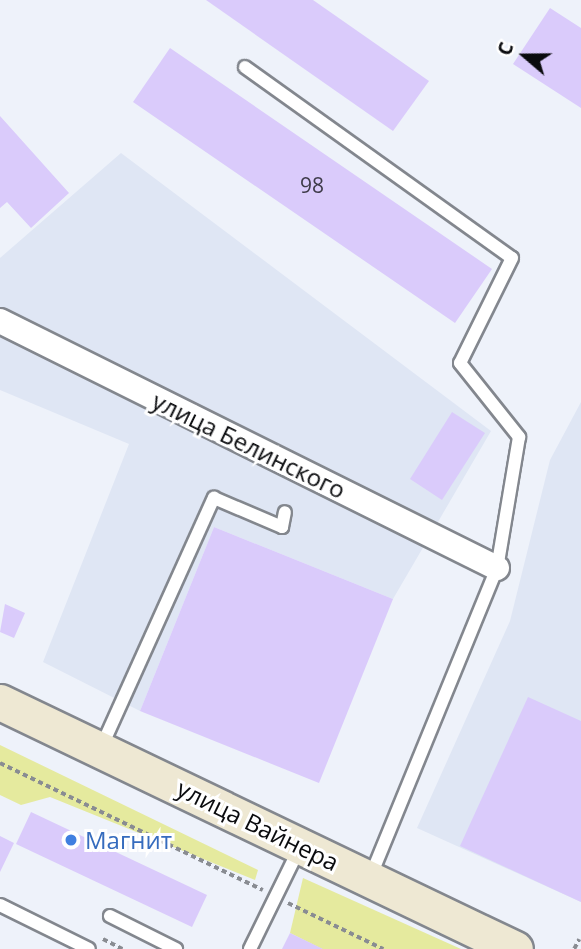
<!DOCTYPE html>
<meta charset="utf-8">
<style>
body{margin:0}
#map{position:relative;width:581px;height:949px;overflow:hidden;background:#eef2fa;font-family:"Open Sans",sans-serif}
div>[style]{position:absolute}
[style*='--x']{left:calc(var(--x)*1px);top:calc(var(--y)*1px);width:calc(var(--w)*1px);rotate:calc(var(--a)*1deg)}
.built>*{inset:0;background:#dfe6f4}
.green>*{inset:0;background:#e5ea9e}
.building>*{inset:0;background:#dacbfb}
.path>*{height:3.5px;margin-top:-1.75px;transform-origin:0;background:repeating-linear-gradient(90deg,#898c92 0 5px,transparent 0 8.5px)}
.roads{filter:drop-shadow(2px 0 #83878e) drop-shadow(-2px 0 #83878e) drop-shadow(0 2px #83878e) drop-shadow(0 -2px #83878e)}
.service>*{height:12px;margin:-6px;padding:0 6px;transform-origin:6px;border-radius:6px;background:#fff}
.minor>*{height:24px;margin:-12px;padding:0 12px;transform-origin:12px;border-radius:12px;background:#fff}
.secondary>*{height:35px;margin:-17.5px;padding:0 17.5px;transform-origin:17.5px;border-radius:17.5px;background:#eee8d3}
.dots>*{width:19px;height:19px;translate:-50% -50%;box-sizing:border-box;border:4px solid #fff;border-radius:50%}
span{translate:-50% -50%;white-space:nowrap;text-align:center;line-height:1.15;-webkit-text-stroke:6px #fff;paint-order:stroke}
.number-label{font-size:21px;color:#3e3b49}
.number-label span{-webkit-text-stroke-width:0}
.street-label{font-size:24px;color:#0a0b0e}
.shop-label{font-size:24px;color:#366cbe}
.left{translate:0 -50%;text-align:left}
.north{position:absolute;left:490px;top:21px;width:70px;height:70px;-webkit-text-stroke:5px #fff;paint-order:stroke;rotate:290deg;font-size:19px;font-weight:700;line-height:28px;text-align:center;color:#0a0b0e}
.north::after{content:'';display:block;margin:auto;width:24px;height:32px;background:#0a0b0e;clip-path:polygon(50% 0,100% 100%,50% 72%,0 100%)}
</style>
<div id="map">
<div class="built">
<div style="clip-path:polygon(121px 153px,491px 431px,393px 599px,214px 527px,140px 711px,43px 662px,129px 444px,0 390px,0 258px)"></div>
<div style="clip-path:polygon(581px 402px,581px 902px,417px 828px,510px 621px,550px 460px)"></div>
</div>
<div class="green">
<div style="clip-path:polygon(0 745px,258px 870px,255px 880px,50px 797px,21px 805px,0 795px)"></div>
<div style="clip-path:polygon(303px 878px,461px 949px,322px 949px,290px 933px)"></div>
</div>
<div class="building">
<div style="clip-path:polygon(206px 0,313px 0,429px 81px,393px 131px)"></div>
<div style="clip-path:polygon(550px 8px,581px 28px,581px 108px,513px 64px)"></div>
<div style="clip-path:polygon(170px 48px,492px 269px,455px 323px,133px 102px)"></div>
<div style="clip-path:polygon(0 116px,69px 193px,31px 228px,7px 202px,0 208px)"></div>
<div style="clip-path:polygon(452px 412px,485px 433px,442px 500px,410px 479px)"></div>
<div style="clip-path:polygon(214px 527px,393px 599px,319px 783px,140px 711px)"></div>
<div style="clip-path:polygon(5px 604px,25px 613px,14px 638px,0 632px)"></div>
<div style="clip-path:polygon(528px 697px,581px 721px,581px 902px,460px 846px)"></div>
<div style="clip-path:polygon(31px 812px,207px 895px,192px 927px,16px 844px)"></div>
<div style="clip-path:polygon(0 836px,14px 843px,0 872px)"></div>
<div style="clip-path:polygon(290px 933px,323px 949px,282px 949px)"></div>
</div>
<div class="path">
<div style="--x:0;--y:763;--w:292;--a:25.8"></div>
<div style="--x:288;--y:903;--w:106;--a:25.8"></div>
<div style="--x:103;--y:939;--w:22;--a:27"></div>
<div style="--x:574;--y:949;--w:11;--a:-63"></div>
</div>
<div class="roads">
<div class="service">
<div style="--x:245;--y:67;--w:328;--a:35.6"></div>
<div style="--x:512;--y:258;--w:117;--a:116.3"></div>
<div style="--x:460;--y:363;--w:95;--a:51.4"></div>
<div style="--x:519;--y:437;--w:133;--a:99.5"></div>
<div style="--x:497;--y:568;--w:335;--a:112.3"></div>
<div style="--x:100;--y:750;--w:277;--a:-65.7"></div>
<div style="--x:214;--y:498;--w:74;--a:23.1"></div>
<div style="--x:282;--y:527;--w:15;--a:-79"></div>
<div style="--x:0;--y:905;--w:99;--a:26.3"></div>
<div style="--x:110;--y:916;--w:74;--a:26.6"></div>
<div style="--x:250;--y:949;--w:111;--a:-63.9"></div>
</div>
<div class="minor">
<div style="--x:0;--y:321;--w:555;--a:26.43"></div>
</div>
<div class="secondary">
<div style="--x:0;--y:702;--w:571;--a:25.62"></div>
</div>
</div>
<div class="dots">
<div style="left:71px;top:840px;background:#3f7fe0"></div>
</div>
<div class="number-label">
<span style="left:312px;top:185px">98</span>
</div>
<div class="street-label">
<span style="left:249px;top:445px;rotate:26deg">улица Белинского</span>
<span style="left:258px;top:825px;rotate:26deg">улица Вайнера</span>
</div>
<div class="shop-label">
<span class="left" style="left:85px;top:840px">Магнит</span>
</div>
<div class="north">С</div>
</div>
